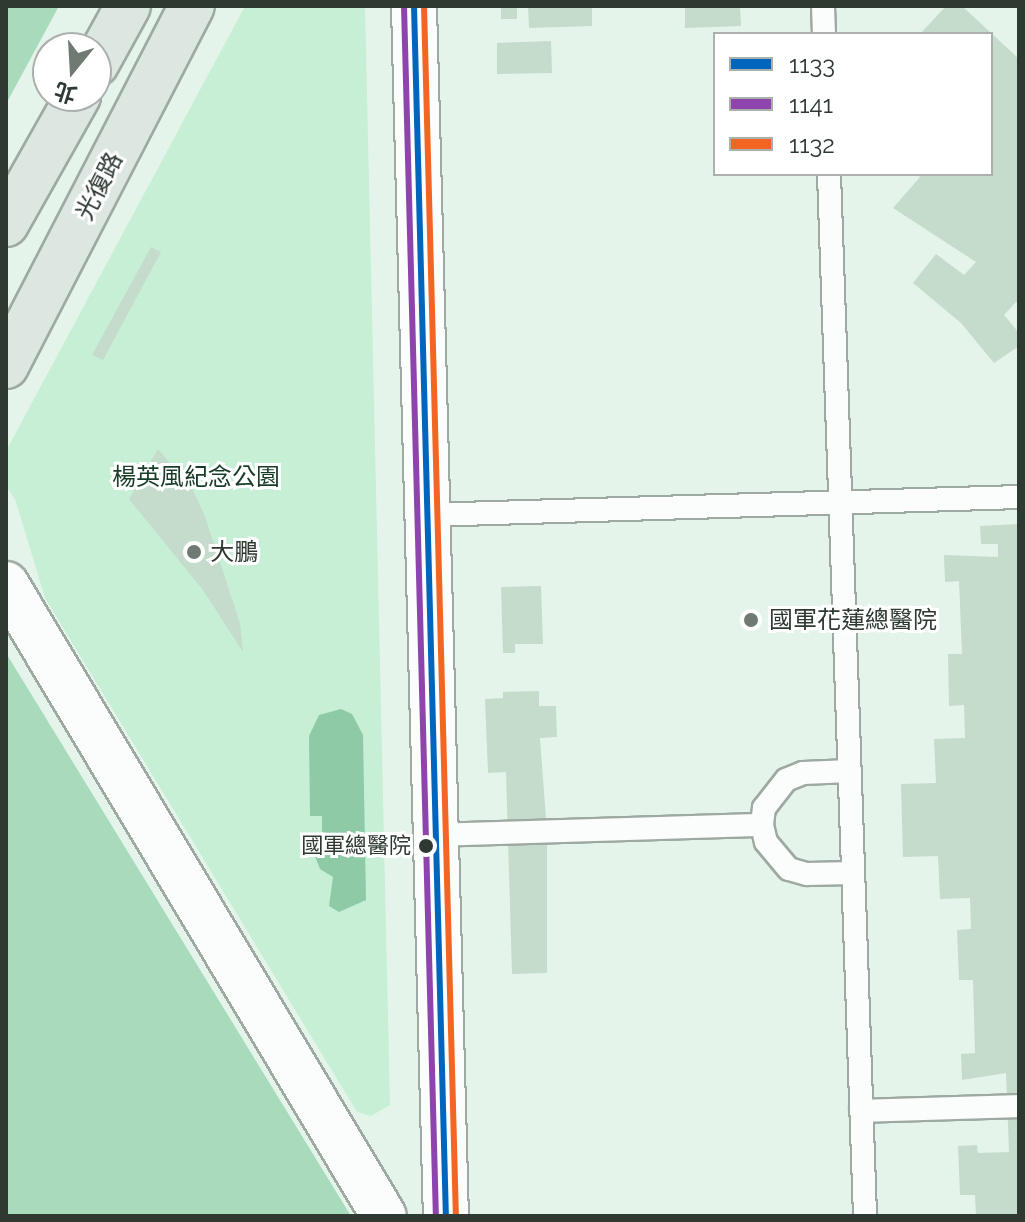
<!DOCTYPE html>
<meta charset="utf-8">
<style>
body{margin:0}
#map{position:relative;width:1025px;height:1222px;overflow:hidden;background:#e5f4ea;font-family:Raleway,"Noto Sans TC",sans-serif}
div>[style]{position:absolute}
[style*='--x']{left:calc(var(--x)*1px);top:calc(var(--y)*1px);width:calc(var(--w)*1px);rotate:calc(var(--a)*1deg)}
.green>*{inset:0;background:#c6efd5}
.forest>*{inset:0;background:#a8dbbc}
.water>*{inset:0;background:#8dcaa5}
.building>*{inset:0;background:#c5dbcc}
.roads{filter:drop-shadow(2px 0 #9ea9a2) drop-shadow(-2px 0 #9ea9a2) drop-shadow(0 2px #9ea9a2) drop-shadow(0 -2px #9ea9a2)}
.service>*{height:22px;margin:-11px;padding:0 11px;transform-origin:11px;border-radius:11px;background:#fbfdfc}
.minor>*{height:44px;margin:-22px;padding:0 22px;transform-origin:22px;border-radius:22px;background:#fbfdfc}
.primary>*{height:44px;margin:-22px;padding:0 22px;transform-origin:22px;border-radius:22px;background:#dce7e1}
.bus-1>*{height:6px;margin:-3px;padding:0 3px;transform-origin:3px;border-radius:3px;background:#0065bd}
.bus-2>*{height:6px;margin:-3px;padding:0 3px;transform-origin:3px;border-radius:3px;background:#8e44ad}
.bus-3>*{height:6px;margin:-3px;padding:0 3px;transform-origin:3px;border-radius:3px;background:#f26522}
.dots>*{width:22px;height:22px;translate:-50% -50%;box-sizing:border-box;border:4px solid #fff;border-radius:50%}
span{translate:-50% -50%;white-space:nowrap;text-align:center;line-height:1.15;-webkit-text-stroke:6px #fff;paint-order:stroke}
.bus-label{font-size:22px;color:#2e3932}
.right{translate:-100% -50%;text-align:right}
.street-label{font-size:24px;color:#2e3932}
.park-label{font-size:24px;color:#193c28}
.poi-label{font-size:24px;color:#2e3932}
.left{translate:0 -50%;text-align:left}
.frame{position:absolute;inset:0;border:8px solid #2e3932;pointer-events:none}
.legend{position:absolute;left:713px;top:32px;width:280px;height:144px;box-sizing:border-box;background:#fff;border:2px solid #abb0ad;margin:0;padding:10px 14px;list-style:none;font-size:24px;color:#2e3932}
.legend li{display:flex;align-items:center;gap:16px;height:40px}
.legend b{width:40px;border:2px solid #abb0ad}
.north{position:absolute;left:32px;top:32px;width:80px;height:80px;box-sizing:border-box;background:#fff;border:2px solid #abb0ad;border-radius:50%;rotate:198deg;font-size:22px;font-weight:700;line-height:32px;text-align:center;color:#2e3932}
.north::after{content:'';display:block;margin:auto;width:28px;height:36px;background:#6e7a72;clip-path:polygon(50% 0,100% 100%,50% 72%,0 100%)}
</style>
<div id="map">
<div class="green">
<div style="clip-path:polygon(245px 6px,365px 6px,390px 1105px,371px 1116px,357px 1112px,45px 598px,15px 499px,6px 486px,6px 451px)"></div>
</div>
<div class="forest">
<div style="clip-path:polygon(6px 6px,59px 6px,6px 104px)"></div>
<div style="clip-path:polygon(6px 653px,351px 1216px,6px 1216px)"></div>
</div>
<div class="water">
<div style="clip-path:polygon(341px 709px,352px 714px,363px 735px,366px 900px,339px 912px,329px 906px,333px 877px,320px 869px,313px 851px,322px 834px,322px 816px,310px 816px,309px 736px,319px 715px)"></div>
</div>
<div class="building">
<div style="clip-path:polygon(501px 6px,517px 6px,517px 19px,501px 19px)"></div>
<div style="clip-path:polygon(528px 6px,592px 6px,592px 26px,529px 28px)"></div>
<div style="clip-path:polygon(685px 6px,740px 6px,741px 26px,685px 28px)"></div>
<div style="clip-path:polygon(946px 6px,962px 6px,1019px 59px,1019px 305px,1016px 302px,1004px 315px,1019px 333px,1019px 346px,994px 363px,961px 323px,913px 283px,936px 254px,964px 275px,976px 262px,893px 208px,920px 177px,917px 174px,991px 174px,991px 34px,920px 34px)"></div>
<div style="clip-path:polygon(551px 41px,552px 73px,497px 74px,497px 43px)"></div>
<div style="clip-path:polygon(151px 247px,161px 252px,103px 360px,92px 355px)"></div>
<div style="clip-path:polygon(158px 449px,176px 470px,182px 467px,204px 514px,240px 623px,243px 652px,203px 590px,129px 499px)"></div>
<div style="clip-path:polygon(1019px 524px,1019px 1216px,976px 1216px,975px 1195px,960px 1195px,958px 1146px,977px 1145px,978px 1153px,1009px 1152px,1006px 1073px,962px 1080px,961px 1054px,975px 1053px,973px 980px,959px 980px,957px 930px,971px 929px,970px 898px,940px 899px,938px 856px,903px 857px,901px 784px,936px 783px,934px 739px,965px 738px,964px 705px,949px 706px,948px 654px,962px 654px,959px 581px,945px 582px,944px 555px,998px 557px,998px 544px,981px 544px,980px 526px)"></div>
<div style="clip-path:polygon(541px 586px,543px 644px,515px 644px,515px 653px,503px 653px,501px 587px)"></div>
<div style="clip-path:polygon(539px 691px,539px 706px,556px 706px,557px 737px,540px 738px,547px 832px,547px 973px,512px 974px,506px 772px,488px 773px,485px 699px,503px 698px,503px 692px)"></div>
</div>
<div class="roads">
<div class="service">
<div style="--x:823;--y:6;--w:28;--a:88"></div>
<div style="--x:829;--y:174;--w:1043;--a:88.02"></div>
<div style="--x:427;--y:515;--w:592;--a:-1.74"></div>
<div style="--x:850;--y:771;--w:47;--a:177.6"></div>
<div style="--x:803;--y:773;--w:18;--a:158"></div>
<div style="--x:786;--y:780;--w:36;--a:128"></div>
<div style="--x:764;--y:808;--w:17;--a:97"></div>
<div style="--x:762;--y:825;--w:17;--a:77"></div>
<div style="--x:766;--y:842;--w:35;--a:50"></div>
<div style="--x:789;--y:869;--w:19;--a:16"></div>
<div style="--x:807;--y:874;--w:46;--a:-1.2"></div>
<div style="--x:436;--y:835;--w:326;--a:-1.8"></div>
<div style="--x:861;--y:1111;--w:158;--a:-1.8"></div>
</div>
<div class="minor">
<div style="--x:414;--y:6;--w:1210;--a:88.49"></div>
<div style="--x:6;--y:584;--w:736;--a:59.12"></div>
</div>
<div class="primary">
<div style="--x:96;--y:64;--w:66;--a:-61.1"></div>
<div style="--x:6;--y:224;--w:147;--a:-60.6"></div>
<div style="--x:6;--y:366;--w:405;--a:-62.7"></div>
</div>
</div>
<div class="bus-1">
<div style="--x:414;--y:6;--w:1210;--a:88.49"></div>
</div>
<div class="bus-2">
<div style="--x:404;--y:6;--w:1210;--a:88.49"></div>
</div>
<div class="bus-3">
<div style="--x:424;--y:6;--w:1210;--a:88.49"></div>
</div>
<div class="dots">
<div style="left:194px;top:552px;background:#6e7a72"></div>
<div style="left:751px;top:620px;background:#6e7a72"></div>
<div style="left:426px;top:846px;background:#2e3932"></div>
</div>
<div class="bus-label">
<span class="right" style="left:411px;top:846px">國軍總醫院</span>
</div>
<div class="street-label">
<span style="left:99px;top:186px;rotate:-63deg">光復路</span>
</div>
<div class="park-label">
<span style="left:196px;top:477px">楊英風紀念公園</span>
</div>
<div class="poi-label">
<span class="left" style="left:210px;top:552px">大鵬</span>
<span class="left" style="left:769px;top:620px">國軍花蓮總醫院</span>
</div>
<div class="frame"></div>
<ul class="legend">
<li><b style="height:10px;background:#0065bd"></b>1133</li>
<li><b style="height:10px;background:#8e44ad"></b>1141</li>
<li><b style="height:10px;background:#f26522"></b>1132</li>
</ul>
<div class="north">北</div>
</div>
